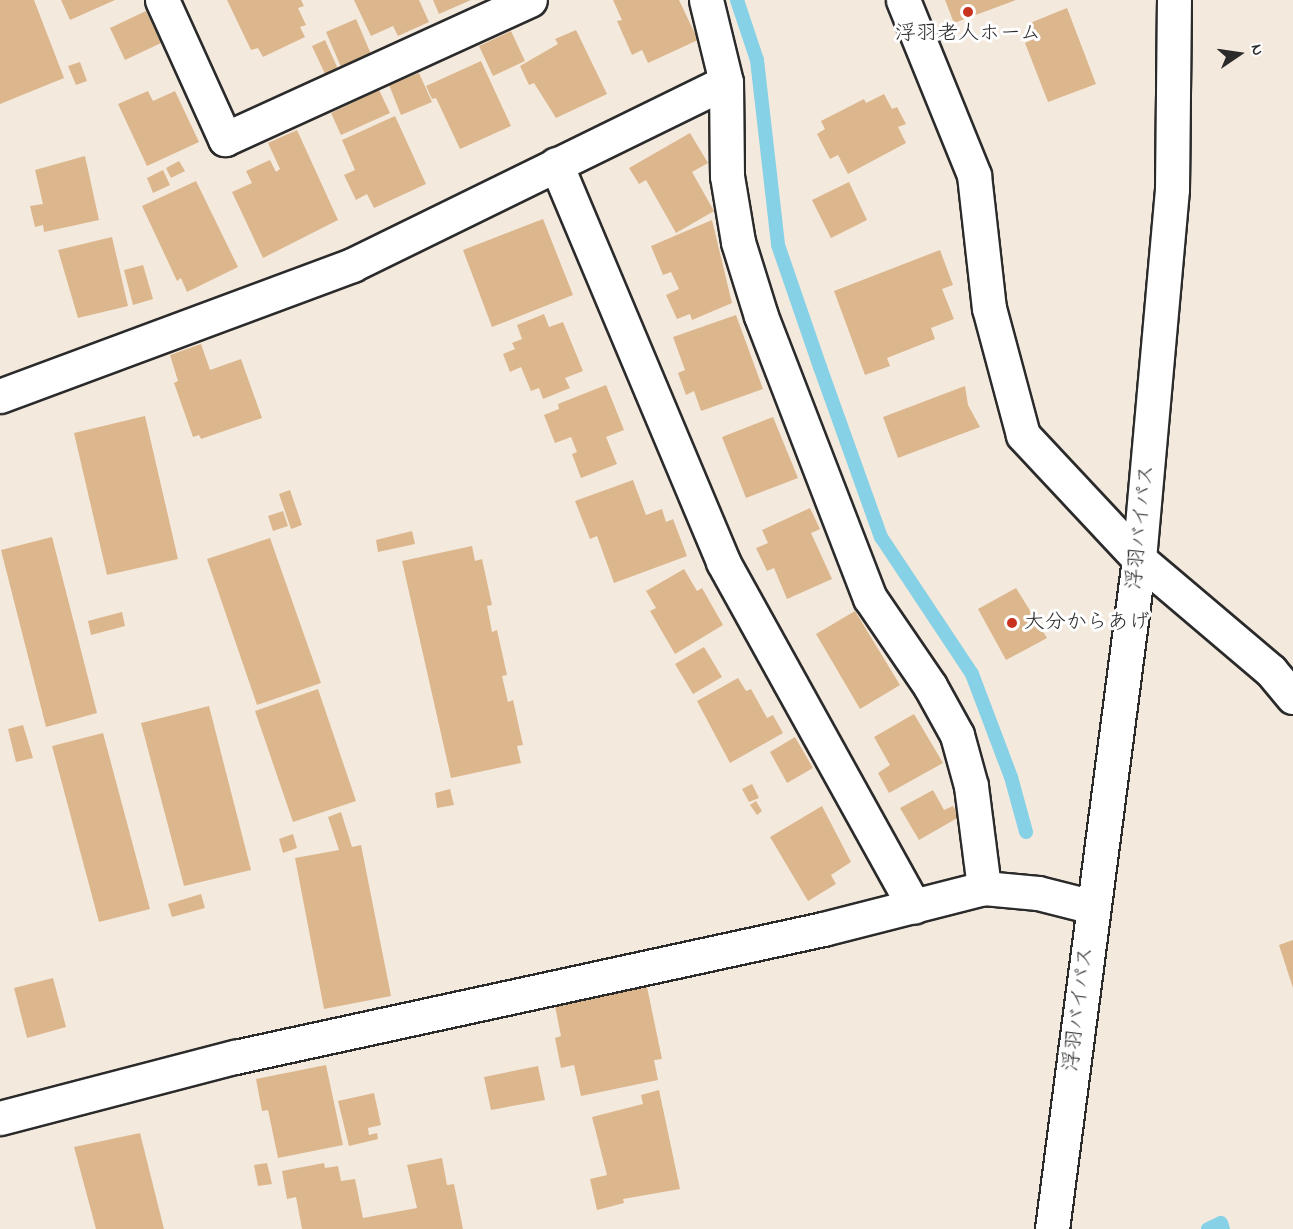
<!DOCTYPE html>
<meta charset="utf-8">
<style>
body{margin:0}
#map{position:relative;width:1293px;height:1229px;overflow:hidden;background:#f4e9dd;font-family:"Indie Flower","Klee One",sans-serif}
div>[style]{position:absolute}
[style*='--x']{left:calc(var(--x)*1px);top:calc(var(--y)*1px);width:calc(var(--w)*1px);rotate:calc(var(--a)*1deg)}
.stream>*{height:14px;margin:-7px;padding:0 7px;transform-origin:7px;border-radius:7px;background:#86d1e6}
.building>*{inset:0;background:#dcb78d}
.roads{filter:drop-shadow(2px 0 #2b2b2b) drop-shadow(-2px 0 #2b2b2b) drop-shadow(0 2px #2b2b2b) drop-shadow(0 -2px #2b2b2b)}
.minor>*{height:33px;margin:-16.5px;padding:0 16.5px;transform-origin:16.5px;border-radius:16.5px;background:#fff}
.trunk>*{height:33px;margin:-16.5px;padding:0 16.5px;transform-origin:16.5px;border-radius:16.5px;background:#fff}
.dots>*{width:16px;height:16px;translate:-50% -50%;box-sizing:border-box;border:3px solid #fff;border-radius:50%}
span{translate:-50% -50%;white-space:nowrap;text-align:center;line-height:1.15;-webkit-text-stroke:6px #fff;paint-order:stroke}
.poi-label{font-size:21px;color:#2b2b2b}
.left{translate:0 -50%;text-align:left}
.street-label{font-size:21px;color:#2b2b2b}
.north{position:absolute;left:1209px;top:24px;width:60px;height:60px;-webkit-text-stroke:4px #fff;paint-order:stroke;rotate:77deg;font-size:16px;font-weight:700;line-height:24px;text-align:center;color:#2b2b2b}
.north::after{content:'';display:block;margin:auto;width:21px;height:27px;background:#2b2b2b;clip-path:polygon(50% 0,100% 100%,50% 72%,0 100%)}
</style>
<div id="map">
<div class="stream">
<div style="--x:737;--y:0;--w:63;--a:71.6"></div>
<div style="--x:757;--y:60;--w:186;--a:83.5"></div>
<div style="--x:778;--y:245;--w:129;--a:71"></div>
<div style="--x:820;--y:367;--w:181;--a:70.3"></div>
<div style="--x:881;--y:537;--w:164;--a:56.4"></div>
<div style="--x:972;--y:674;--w:110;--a:69.3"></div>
<div style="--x:1011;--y:777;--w:57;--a:74.7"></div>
<div style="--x:1208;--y:1229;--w:14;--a:-25"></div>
<div style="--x:1221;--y:1223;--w:6;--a:72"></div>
</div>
<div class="building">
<div style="clip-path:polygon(0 0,34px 0,64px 78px,0 104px)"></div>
<div style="clip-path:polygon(61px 0,115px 0,70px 20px)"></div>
<div style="clip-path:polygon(227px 0,301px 0,304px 6px,298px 8px,306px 25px,300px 27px,305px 37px,263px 57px,258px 48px,251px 50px)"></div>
<div style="clip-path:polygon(354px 0,419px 0,429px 22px,398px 36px,393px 26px,371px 36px)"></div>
<div style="clip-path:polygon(433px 0,471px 0,439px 14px)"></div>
<div style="clip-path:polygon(613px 0,679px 0,698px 40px,648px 63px,642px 50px,632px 55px,617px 21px,622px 20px)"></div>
<div style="clip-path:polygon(945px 0,1016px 0,954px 23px)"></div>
<div style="clip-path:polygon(1067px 8px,1096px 84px,1048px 102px,1025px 43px,1036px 38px,1030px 23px)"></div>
<div style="clip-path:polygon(146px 11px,161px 43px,125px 60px,110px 28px)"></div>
<div style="clip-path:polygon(356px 19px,371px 54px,341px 67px,326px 32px)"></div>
<div style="clip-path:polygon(576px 30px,607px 94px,556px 118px,534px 83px,529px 85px,520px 66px,558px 44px,555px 39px)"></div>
<div style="clip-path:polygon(511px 31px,525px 61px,493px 76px,479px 46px)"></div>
<div style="clip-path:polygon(325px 40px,338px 69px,325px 74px,312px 46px)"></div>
<div style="clip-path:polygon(481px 61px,511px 126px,460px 149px,436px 98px,432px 99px,426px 86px)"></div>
<div style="clip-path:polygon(80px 62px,87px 81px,76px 85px,68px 66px)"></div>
<div style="clip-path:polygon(419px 73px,432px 102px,401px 115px,389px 85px)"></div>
<div style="clip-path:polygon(379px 90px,390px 113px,341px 135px,331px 113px)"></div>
<div style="clip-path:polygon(148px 91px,153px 101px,175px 91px,199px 142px,147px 166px,118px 104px)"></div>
<div style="clip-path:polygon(884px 94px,892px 109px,897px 107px,906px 124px,898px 127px,906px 143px,848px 174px,838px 155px,830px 159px,817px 134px,825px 129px,821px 121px,864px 99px,866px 103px)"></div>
<div style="clip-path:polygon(395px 116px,426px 184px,374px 208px,367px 194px,356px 200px,344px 175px,355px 170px,342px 140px)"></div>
<div style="clip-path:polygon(297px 130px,338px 220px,263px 258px,232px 192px,252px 183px,246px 171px,270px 160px,276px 172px,280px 169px,268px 143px)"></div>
<div style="clip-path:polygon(690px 133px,708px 163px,692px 172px,714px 211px,676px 233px,646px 180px,639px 184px,629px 168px)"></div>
<div style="clip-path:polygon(85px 156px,99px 220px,44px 232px,43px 225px,35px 227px,30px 206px,43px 204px,35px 170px)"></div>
<div style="clip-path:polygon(179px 161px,185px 171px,171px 178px,166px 168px)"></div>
<div style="clip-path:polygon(163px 170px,170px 185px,153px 193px,147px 178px)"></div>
<div style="clip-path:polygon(196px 181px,238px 267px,187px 292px,181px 278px,177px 281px,142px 206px)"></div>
<div style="clip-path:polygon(849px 182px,867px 220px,831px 238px,812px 200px)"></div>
<div style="clip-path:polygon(543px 219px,573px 295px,492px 327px,463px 250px)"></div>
<div style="clip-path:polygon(712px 220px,732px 303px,692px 320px,690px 314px,677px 319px,666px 295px,679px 289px,671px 272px,663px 275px,651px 246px)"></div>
<div style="clip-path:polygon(112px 237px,128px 306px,78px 318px,58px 250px)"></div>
<div style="clip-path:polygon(940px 250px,953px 285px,942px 289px,954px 319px,931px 328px,935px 339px,887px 358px,890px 366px,865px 375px,834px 291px)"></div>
<div style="clip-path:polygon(143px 265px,153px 299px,133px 305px,124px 270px)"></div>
<div style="clip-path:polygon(544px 314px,549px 327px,563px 322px,583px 371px,565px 378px,570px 388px,543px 399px,539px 388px,531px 391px,521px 367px,510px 372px,503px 354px,515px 349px,512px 343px,522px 339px,517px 325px)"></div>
<div style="clip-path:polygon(736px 315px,763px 389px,701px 411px,694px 391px,686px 395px,678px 373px,685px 370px,673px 337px)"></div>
<div style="clip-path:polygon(201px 344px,210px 370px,241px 359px,262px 418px,201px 439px,199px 435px,193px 437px,174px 383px,178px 381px,170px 355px)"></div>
<div style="clip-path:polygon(606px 385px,624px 430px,606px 437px,617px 464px,581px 478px,572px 454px,577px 452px,571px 437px,555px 443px,544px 415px,559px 409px,558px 404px)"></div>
<div style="clip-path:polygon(965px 386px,968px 405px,980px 427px,898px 458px,883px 417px)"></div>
<div style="clip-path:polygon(145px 416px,178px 559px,107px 575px,74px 433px)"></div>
<div style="clip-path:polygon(773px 417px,798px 478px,746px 498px,722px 437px)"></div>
<div style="clip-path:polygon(633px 480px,646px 515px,662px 509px,666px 522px,673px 519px,687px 556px,614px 583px,597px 536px,590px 539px,575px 501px)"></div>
<div style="clip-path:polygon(290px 490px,302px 525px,291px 529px,279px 494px)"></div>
<div style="clip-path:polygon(810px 508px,820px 529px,811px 533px,832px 579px,787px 599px,774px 568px,767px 571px,756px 548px,768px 543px,762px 530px)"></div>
<div style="clip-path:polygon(283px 511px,288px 526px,273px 531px,268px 516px)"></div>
<div style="clip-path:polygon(412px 531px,415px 544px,378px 552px,376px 540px)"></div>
<div style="clip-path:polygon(52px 537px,97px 713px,46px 727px,1px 550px)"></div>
<div style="clip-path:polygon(270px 538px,321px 683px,257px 705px,207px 559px)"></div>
<div style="clip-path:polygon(472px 546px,475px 561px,482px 559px,492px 605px,487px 606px,492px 632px,497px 630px,507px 675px,502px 676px,508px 702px,513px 700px,523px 745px,517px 746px,521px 763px,451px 778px,402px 561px)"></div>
<div style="clip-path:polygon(684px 569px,697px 591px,702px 588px,723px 625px,675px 654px,650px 611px,656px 608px,646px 591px)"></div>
<div style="clip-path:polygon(1016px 588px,1047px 638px,1006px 660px,978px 609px)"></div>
<div style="clip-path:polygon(855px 611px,900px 685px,860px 709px,816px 634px)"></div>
<div style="clip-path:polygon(122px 612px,125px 626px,91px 635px,88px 621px)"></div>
<div style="clip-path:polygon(704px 647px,722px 677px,693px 694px,675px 664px)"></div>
<div style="clip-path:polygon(738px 678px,746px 691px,751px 689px,767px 718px,773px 715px,783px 733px,730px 763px,697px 701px)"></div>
<div style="clip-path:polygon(318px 689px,356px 801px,293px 822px,255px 711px)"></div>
<div style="clip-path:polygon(209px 706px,251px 870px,184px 886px,141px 723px)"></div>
<div style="clip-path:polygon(914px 714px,943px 763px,889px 793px,878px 773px,890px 765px,874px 737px)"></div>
<div style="clip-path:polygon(23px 725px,33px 758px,16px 762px,8px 729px)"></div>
<div style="clip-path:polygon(103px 733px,150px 909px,99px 922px,52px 746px)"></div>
<div style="clip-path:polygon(795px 737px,813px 768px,787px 783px,770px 752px)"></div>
<div style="clip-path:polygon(752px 784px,759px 798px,749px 802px,742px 789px)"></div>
<div style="clip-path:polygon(450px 789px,454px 805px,437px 808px,435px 793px)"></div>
<div style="clip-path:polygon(933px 790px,944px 810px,953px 806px,959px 817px,919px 840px,900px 808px)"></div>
<div style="clip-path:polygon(756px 801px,762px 811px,757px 815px,750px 805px)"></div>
<div style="clip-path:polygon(822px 806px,851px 862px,831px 875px,836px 884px,808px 901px,770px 837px)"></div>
<div style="clip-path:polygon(341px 812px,352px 847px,361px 845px,391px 996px,324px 1009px,295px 858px,339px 850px,328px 817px)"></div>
<div style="clip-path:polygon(293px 834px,297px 848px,283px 853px,279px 839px)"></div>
<div style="clip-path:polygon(201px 894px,205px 908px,172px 917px,168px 904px)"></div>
<div style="clip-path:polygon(1293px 940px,1293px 988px,1279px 945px)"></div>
<div style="clip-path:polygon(53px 978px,66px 1027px,27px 1038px,14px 988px)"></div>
<div style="clip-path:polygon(647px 987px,662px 1059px,654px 1060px,658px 1080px,581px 1096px,574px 1065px,561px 1068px,555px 1038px,561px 1036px,555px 1006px)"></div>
<div style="clip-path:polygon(326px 1065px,343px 1145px,278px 1158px,268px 1110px,262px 1111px,256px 1079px)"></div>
<div style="clip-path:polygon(538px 1066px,545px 1100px,491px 1110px,484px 1077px)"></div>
<div style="clip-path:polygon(659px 1090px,680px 1189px,623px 1199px,624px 1203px,597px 1210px,590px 1179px,607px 1175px,592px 1117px,643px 1104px,641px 1095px)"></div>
<div style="clip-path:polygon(374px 1093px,381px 1125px,368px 1128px,369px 1135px,377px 1133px,378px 1139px,349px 1146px,338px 1101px)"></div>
<div style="clip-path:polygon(140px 1133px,164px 1229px,96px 1229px,74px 1147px)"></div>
<div style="clip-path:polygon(442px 1158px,447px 1185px,454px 1184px,463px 1229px,302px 1229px,296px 1197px,287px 1199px,282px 1171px,324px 1163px,325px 1168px,338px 1166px,341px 1181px,355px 1179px,363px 1218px,417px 1208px,407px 1165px)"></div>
<div style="clip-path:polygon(267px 1163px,272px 1184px,258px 1186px,254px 1165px)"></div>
</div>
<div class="roads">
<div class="minor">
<div style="--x:162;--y:0;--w:153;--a:65.6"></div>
<div style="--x:225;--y:139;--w:335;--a:-24.5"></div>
<div style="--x:706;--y:0;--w:84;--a:76.3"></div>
<div style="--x:726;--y:82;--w:94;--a:89.4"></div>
<div style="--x:727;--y:176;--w:67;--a:80.5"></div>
<div style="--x:738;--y:242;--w:77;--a:72.7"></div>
<div style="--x:761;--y:316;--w:302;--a:68.9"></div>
<div style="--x:870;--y:598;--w:107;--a:55.7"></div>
<div style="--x:930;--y:686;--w:56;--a:61.1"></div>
<div style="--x:957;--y:735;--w:53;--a:74.6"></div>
<div style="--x:971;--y:786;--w:103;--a:82.7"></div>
<div style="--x:903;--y:0;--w:189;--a:67.9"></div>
<div style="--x:974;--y:175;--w:134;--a:83.6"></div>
<div style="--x:989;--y:308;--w:131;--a:75"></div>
<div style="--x:1023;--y:435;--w:170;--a:46.9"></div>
<div style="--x:1139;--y:559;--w:173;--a:40.3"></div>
<div style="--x:1271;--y:671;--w:34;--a:50"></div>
<div style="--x:556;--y:164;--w:432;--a:67.2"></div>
<div style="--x:723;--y:562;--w:394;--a:61"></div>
<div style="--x:0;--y:396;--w:376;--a:-20.4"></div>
<div style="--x:352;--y:265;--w:416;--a:-26.1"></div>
<div style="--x:0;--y:1118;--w:243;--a:-14.6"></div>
<div style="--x:235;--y:1057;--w:602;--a:-12.28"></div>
<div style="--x:823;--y:929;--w:166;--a:-14.3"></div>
<div style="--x:984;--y:888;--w:54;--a:5.3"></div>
<div style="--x:1038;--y:893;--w:57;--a:14.3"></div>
</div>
<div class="trunk">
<div style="--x:1052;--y:1229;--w:676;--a:-82.6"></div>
<div style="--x:1139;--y:559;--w:371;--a:-84.9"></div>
<div style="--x:1172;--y:189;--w:189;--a:-89.4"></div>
</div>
</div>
<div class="dots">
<div style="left:968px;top:12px;background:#c8321e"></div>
<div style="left:1012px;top:623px;background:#c8321e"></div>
</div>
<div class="poi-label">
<span style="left:968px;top:34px">浮羽老人ホーム</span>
<span class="left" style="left:1024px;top:623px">大分からあげ</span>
</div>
<div class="street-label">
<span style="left:1141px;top:527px;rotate:-84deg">浮羽バイパス</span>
<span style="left:1079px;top:1009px;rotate:-83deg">浮羽バイパス</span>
</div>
<div class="north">N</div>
</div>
